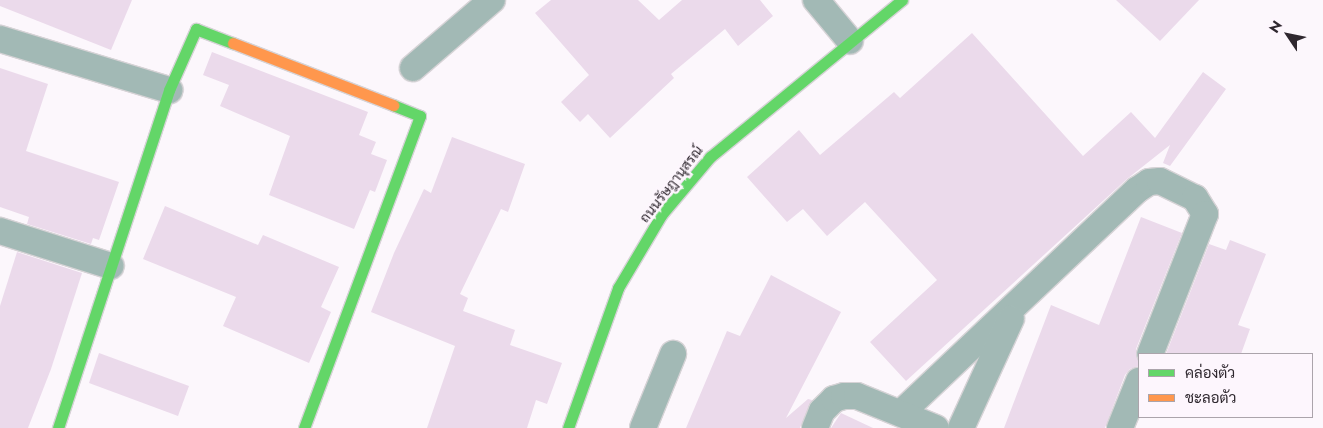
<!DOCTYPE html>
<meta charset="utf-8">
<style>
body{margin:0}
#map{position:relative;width:1323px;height:428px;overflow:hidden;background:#fcf7fc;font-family:Jost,Sarabun,sans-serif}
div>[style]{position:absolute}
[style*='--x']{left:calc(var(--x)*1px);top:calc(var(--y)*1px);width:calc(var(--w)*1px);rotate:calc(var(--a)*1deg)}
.building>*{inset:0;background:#ebdaeb}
.roads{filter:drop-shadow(1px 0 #d6d3d6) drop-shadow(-1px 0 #d6d3d6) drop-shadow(0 1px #d6d3d6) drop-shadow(0 -1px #d6d3d6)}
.street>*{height:26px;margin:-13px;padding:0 13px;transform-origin:13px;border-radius:13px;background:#a2b9b5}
.fast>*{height:11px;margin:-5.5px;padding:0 5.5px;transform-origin:5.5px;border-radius:5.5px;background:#63d668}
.slow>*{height:11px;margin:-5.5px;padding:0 5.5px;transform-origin:5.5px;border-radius:5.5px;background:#ff974d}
span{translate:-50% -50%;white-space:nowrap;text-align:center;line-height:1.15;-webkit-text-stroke:5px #fdf6fd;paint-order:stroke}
.street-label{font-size:14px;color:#2f282f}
.legend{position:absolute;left:1138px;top:353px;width:175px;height:65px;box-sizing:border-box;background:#fdf6fd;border:1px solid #aba4ab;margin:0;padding:6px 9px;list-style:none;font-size:15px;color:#2f282f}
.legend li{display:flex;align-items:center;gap:10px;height:25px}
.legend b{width:25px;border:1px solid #aba4ab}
.north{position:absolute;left:1263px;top:10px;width:50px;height:50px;-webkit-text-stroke:4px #fdf6fd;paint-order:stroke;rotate:304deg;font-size:14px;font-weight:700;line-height:20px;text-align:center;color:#2f282f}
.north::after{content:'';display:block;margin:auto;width:18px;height:22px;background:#2f282f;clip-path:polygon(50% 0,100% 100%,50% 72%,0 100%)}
</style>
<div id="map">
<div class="building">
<div style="clip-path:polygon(0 0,132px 0,111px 50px,0 6px)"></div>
<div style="clip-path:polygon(551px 0,638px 0,659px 20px,682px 0,760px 0,773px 16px,738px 46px,725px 29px,671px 74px,674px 78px,610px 138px,588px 114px,580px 122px,561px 102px,589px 75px,535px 13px)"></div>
<div style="clip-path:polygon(1116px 0,1199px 0,1160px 41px)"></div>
<div style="clip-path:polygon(972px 33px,1083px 156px,1131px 112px,1155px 138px,1203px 72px,1226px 89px,1170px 166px,1163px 163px,1170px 145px,1127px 179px,906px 381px,870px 342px,937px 280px,865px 202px,827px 236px,803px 209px,787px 222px,747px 177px,799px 130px,820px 155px,894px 92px,900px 98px)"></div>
<div style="clip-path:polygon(212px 52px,368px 112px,359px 135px,376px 142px,371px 154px,387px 160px,375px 192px,370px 190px,354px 229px,269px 195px,290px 136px,220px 106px,229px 85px,203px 75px)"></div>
<div style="clip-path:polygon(0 68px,48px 84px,26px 151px,119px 182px,99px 240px,93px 238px,91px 244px,27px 224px,29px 217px,0 207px)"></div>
<div style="clip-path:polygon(452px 137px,525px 164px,508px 212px,501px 209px,460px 294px,468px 298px,463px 311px,515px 330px,510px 345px,562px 363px,547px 404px,536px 400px,527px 428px,427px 428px,455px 346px,371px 312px,394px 253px,424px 189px,431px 193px)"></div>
<div style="clip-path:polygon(165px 206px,258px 245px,263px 235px,339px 267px,321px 307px,331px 312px,309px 363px,223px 326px,236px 297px,143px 259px)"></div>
<div style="clip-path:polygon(1141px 217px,1182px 233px,1136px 349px,1139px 366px,1130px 369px,1125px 375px,1105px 428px,1004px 428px,1051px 305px,1099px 325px)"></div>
<div style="clip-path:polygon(1230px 240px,1266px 254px,1238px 325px,1250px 329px,1241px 354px,1166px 354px,1209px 244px,1226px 250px)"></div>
<div style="clip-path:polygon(17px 252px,82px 273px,51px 369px,28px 428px,0 428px,0 306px)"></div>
<div style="clip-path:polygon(771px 275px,841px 312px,786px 418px,808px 399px,812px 400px,800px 428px,686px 428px,727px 331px,740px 336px)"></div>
<div style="clip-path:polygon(99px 353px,189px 386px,178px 416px,89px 383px)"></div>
<div style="clip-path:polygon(841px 413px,873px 428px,831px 428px)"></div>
</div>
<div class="roads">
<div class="street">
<div style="--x:816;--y:0;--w:53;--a:50.3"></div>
<div style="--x:0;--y:39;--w:177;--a:16.8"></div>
<div style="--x:413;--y:68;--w:104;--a:-40.7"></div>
<div style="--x:0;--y:231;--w:116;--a:17.5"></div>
<div style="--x:901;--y:413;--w:325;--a:-43.4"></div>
<div style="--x:1137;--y:190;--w:14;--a:-34"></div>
<div style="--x:1149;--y:182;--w:11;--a:-5"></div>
<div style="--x:1160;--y:181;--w:39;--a:26"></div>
<div style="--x:1195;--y:198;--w:19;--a:58"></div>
<div style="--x:1205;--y:214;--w:150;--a:111.4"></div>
<div style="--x:643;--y:428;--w:80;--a:-67.9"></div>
<div style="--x:815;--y:428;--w:18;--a:-68"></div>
<div style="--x:822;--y:411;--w:17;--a:-45"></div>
<div style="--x:834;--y:399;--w:10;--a:-17"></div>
<div style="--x:844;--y:396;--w:13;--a:0"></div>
<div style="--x:857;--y:396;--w:85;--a:22.1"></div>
<div style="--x:961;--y:428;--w:120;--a:-65.4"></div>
<div style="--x:1120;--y:428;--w:51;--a:-68"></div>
</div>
<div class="fast">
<div style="--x:58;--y:428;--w:356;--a:-71.8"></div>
<div style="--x:169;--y:90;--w:67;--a:-66.1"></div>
<div style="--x:196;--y:29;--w:40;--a:21"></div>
<div style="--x:304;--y:428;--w:333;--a:-69.6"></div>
<div style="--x:420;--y:116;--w:29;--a:-158"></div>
<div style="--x:568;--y:428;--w:149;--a:-70.3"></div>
<div style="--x:618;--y:288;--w:86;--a:-59.3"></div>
<div style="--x:662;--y:214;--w:75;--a:-49.9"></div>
<div style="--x:710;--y:157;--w:248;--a:-39.3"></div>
</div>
<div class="slow">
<div style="--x:233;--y:43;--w:172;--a:21.2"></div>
</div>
</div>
<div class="street-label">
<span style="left:671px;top:184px;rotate:-52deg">ถนนรัษฎานุสรณ์</span>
</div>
<ul class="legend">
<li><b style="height:6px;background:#63d668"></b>คล่องตัว</li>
<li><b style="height:6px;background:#ff974d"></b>ชะลอตัว</li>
</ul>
<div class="north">N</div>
</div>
